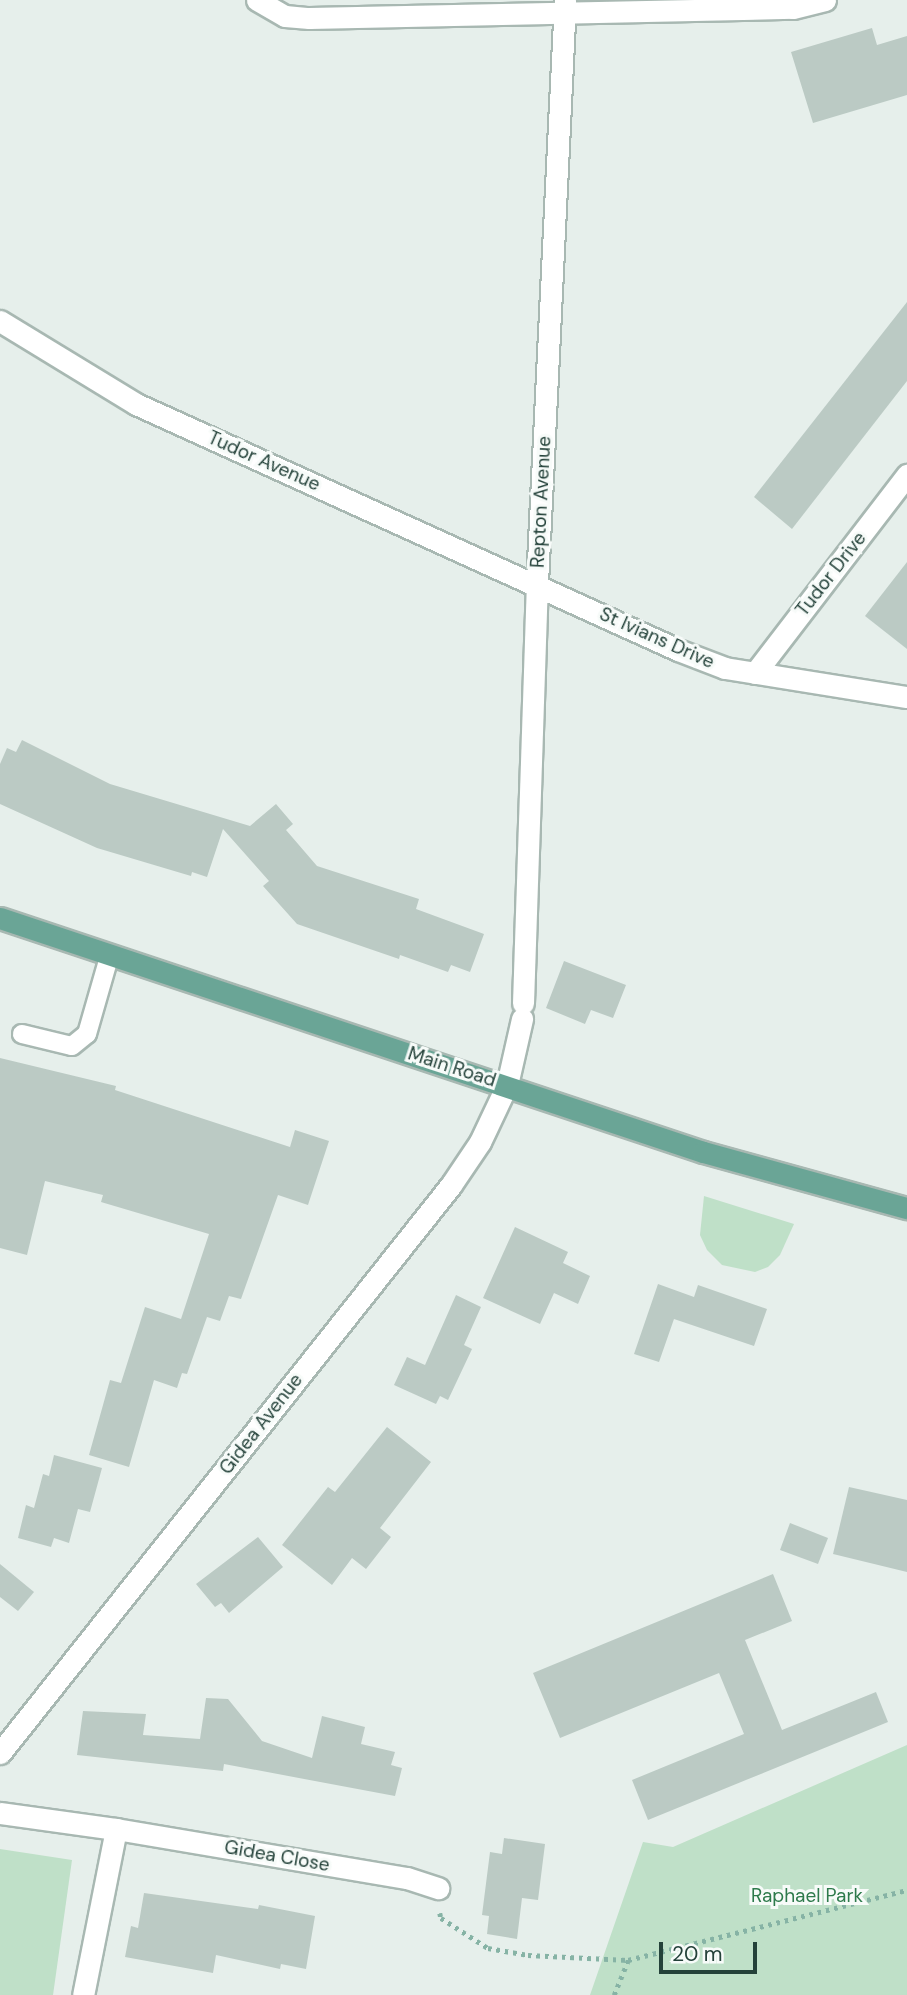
<!DOCTYPE html>
<style>
body{margin:0}
#map{position:relative;width:907px;height:1995px;overflow:hidden;background:#e6efeb;font-family:"DM Sans",sans-serif}
div>[style]{position:absolute}
[style*='--x']{left:calc(var(--x)*1px);top:calc(var(--y)*1px);width:calc(var(--w)*1px);rotate:calc(var(--a)*1deg)}
.green>*{inset:0;background:#bfe0c8}
.building>*{inset:0;background:#bbcac4}
.path>*{height:4.5px;margin-top:-2.25px;transform-origin:0;background:repeating-linear-gradient(90deg,#86b3a5 0 3.5px,transparent 0 8.5px)}
.roads{filter:drop-shadow(2px 0 #a8b8b2) drop-shadow(-2px 0 #a8b8b2) drop-shadow(0 2px #a8b8b2) drop-shadow(0 -2px #a8b8b2)}
.service>*{height:18px;margin:-9px;padding:0 9px;transform-origin:9px;border-radius:9px;background:#fff}
.minor>*{height:21px;margin:-10.5px;padding:0 10.5px;transform-origin:10.5px;border-radius:10.5px;background:#fff}
.primary>*{height:21px;margin:-10.5px;padding:0 10.5px;transform-origin:10.5px;border-radius:10.5px;background:#6aa596}
span{translate:-50% -50%;white-space:nowrap;text-align:center;line-height:1.15;-webkit-text-stroke:6px #f7fbf9;paint-order:stroke}
.street-label{font-size:19px;color:#24423a}
.park-label{font-size:19px;color:#2d7a4b}
.scale{position:absolute;left:659px;top:1942px;width:98px;height:32px;box-sizing:border-box;border:4px solid #24423a;border-top:0;padding-left:9px;font-size:21px;line-height:24px;white-space:nowrap;color:#24423a;-webkit-text-stroke:5px #f7fbf9;paint-order:stroke}
</style>
<div id="map">
<div class="green">
<div style="clip-path:polygon(704px 1196px,794px 1224px,780px 1255px,768px 1267px,755px 1272px,722px 1265px,707px 1250px,700px 1235px)"></div>
<div style="clip-path:polygon(907px 1745px,907px 1995px,590px 1995px,643px 1842px,673px 1847px)"></div>
<div style="clip-path:polygon(0 1849px,72px 1860px,53px 1995px,0 1995px)"></div>
</div>
<div class="building">
<div style="clip-path:polygon(872px 28px,877px 45px,907px 36px,907px 95px,813px 123px,791px 52px)"></div>
<div style="clip-path:polygon(907px 302px,907px 381px,792px 529px,754px 497px)"></div>
<div style="clip-path:polygon(907px 562px,907px 649px,865px 616px)"></div>
<div style="clip-path:polygon(22px 740px,110px 784px,250px 826px,276px 804px,293px 824px,286px 830px,317px 866px,419px 899px,416px 909px,484px 934px,470px 972px,451px 965px,448px 972px,400px 955px,399px 959px,297px 924px,263px 886px,269px 881px,223px 829px,207px 877px,192px 872px,191px 876px,97px 848px,0 804px,0 764px,7px 748px,16px 752px)"></div>
<div style="clip-path:polygon(564px 961px,626px 985px,613px 1018px,591px 1010px,585px 1024px,546px 1008px)"></div>
<div style="clip-path:polygon(0 1058px,116px 1086px,115px 1090px,290px 1147px,295px 1130px,329px 1141px,308px 1205px,278px 1195px,241px 1299px,229px 1296px,220px 1321px,207px 1317px,187px 1374px,182px 1373px,177px 1388px,154px 1380px,129px 1467px,89px 1455px,110px 1380px,121px 1383px,145px 1307px,181px 1319px,209px 1234px,101px 1202px,103px 1195px,45px 1181px,27px 1255px,0 1248px)"></div>
<div style="clip-path:polygon(515px 1227px,568px 1252px,563px 1263px,590px 1276px,578px 1304px,554px 1293px,540px 1324px,483px 1298px)"></div>
<div style="clip-path:polygon(658px 1284px,694px 1297px,698px 1285px,767px 1309px,754px 1346px,674px 1319px,659px 1362px,634px 1354px)"></div>
<div style="clip-path:polygon(456px 1295px,481px 1307px,464px 1345px,472px 1349px,448px 1400px,440px 1396px,436px 1404px,394px 1385px,407px 1357px,425px 1365px)"></div>
<div style="clip-path:polygon(387px 1427px,431px 1462px,380px 1528px,391px 1537px,366px 1569px,352px 1558px,332px 1585px,282px 1545px,328px 1487px,335px 1492px)"></div>
<div style="clip-path:polygon(54px 1455px,102px 1468px,90px 1512px,78px 1509px,69px 1543px,54px 1538px,51px 1547px,18px 1538px,26px 1505px,34px 1508px,43px 1474px,49px 1476px)"></div>
<div style="clip-path:polygon(849px 1487px,907px 1500px,907px 1572px,833px 1554px)"></div>
<div style="clip-path:polygon(790px 1523px,828px 1538px,818px 1564px,780px 1550px)"></div>
<div style="clip-path:polygon(258px 1537px,283px 1567px,229px 1613px,221px 1603px,215px 1607px,196px 1584px)"></div>
<div style="clip-path:polygon(0 1564px,34px 1592px,18px 1611px,0 1597px)"></div>
<div style="clip-path:polygon(773px 1574px,792px 1621px,745px 1640px,782px 1730px,876px 1692px,888px 1722px,648px 1820px,632px 1780px,744px 1734px,719px 1673px,560px 1738px,533px 1673px)"></div>
<div style="clip-path:polygon(206px 1698px,228px 1699px,262px 1741px,312px 1758px,322px 1716px,365px 1727px,361px 1744px,395px 1752px,391px 1765px,402px 1768px,395px 1796px,224px 1764px,223px 1771px,77px 1755px,83px 1711px,146px 1714px,143px 1735px,200px 1739px)"></div>
<div style="clip-path:polygon(504px 1838px,545px 1844px,538px 1900px,522px 1898px,517px 1939px,487px 1934px,489px 1916px,482px 1915px,490px 1852px,502px 1854px)"></div>
<div style="clip-path:polygon(144px 1893px,258px 1909px,259px 1905px,315px 1916px,306px 1969px,281px 1964px,280px 1969px,216px 1955px,213px 1973px,125px 1957px,131px 1926px,138px 1928px)"></div>
</div>
<div class="path">
<div style="--x:440;--y:1913;--w:5;--a:79"></div>
<div style="--x:441;--y:1918;--w:56;--a:32.6"></div>
<div style="--x:488;--y:1948;--w:41;--a:9.9"></div>
<div style="--x:528;--y:1955;--w:100;--a:2.9"></div>
<div style="--x:614;--y:1995;--w:38;--a:-68"></div>
<div style="--x:628;--y:1960;--w:288;--a:-14.1"></div>
</div>
<div class="roads">
<div class="service">
<div style="--x:22;--y:1034;--w:51;--a:13.5"></div>
<div style="--x:72;--y:1046;--w:19;--a:-39"></div>
<div style="--x:87;--y:1034;--w:83;--a:-74"></div>
</div>
<div class="minor">
<div style="--x:257;--y:0;--w:32;--a:30"></div>
<div style="--x:285;--y:16;--w:24;--a:5"></div>
<div style="--x:309;--y:18;--w:484;--a:-1.2"></div>
<div style="--x:793;--y:8;--w:33;--a:-14"></div>
<div style="--x:0;--y:321;--w:159;--a:31.4"></div>
<div style="--x:136;--y:404;--w:595;--a:24.41"></div>
<div style="--x:678;--y:650;--w:50;--a:21"></div>
<div style="--x:725;--y:668;--w:184;--a:9.1"></div>
<div style="--x:755;--y:673;--w:250;--a:-52.5"></div>
<div style="--x:523;--y:1003;--w:420;--a:-88.1"></div>
<div style="--x:537;--y:583;--w:584;--a:-87.25"></div>
<div style="--x:0;--y:1753;--w:725;--a:-51.55"></div>
<div style="--x:451;--y:1185;--w:52;--a:-56"></div>
<div style="--x:480;--y:1142;--w:63;--a:-64.7"></div>
<div style="--x:507;--y:1085;--w:68;--a:-77.2"></div>
<div style="--x:0;--y:1813;--w:117;--a:7.9"></div>
<div style="--x:116;--y:1829;--w:169;--a:101.2"></div>
<div style="--x:116;--y:1829;--w:295;--a:9.6"></div>
<div style="--x:407;--y:1878;--w:33;--a:18"></div>
</div>
<div class="primary">
<div style="--x:0;--y:918;--w:741;--a:18.41"></div>
<div style="--x:703;--y:1152;--w:212;--a:15.4"></div>
</div>
</div>
<div class="street-label">
<span style="left:264px;top:461px;rotate:24deg">Tudor Avenue</span>
<span style="left:541px;top:502px;rotate:-87deg">Repton Avenue</span>
<span style="left:831px;top:574px;rotate:-52deg">Tudor Drive</span>
<span style="left:657px;top:638px;rotate:24deg">St Ivians Drive</span>
<span style="left:452px;top:1067px;rotate:18deg">Main Road</span>
<span style="left:261px;top:1424px;rotate:-52deg">Gidea Avenue</span>
<span style="left:277px;top:1856px;rotate:10deg">Gidea Close</span>
</div>
<div class="park-label">
<span style="left:807px;top:1896px">Raphael Park</span>
</div>
<div class="scale">20 m</div>
</div>
